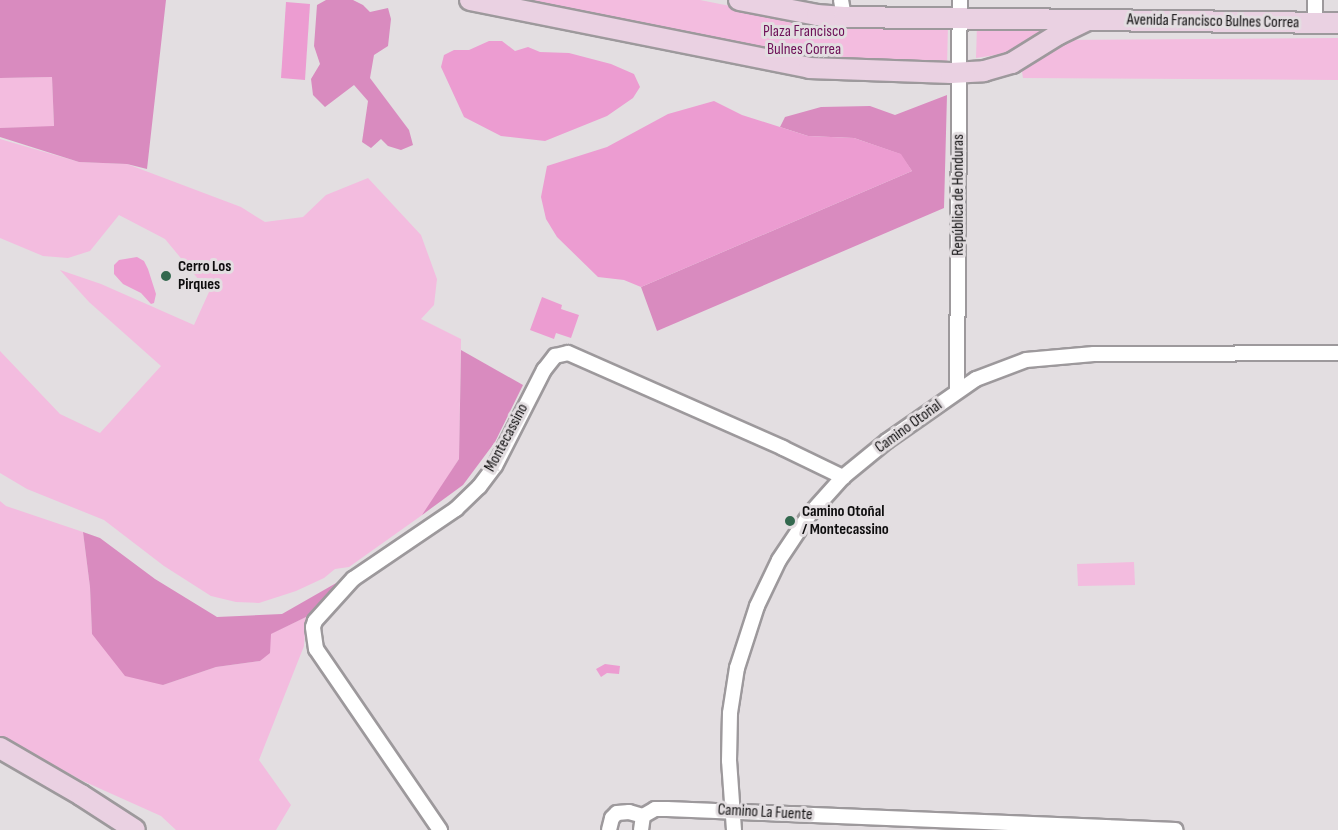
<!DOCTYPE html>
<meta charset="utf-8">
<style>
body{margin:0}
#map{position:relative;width:1338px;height:830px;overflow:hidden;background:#e3dee1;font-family:"Sofia Sans Condensed",sans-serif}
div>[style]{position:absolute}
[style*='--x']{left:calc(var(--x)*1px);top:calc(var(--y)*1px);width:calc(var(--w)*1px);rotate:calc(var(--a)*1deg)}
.green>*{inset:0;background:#f3bcdf}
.forest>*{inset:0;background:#d98bbf}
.water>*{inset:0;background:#ec9cd1}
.roads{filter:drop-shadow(2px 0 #9d999c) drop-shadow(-2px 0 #9d999c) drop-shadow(0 2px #9d999c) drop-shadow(0 -2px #9d999c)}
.street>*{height:14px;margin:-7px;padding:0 7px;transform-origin:7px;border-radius:7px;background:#fff}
.secondary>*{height:20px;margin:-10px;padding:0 10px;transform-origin:10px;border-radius:10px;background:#ead1e2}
.dots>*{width:16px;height:16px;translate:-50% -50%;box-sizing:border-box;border:3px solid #e3dee1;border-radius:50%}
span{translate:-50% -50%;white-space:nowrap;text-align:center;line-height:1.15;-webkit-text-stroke:6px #e3dee1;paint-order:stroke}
.street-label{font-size:16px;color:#0e0d0e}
.park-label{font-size:16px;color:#6e1158}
.poi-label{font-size:16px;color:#0e0d0e;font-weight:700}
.left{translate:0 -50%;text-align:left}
</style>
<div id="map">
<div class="green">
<div style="clip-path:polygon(515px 0,700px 0,765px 13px,948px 25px,947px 67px,803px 63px)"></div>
<div style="clip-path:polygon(977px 25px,1047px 27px,1042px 35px,1023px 47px,996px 55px,976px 58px)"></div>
<div style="clip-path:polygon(1338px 38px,1338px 80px,1023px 78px,1021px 66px,1059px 40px)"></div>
<div style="clip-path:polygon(52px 77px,54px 127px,0 128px,0 78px)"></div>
<div style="clip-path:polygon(0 139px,79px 162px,127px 164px,241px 207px,265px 222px,303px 217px,326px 195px,368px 178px,421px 235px,437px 279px,434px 305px,421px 319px,461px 339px,459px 459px,425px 513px,349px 567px,335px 569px,324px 578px,296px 591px,259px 603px,236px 602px,211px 596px,164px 566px,104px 520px,27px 489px,0 473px,0 351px,60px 414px,100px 433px,161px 366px,89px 302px,60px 270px,101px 284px,194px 325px,209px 292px,165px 239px,119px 215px,90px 251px,68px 258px,43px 256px,0 238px)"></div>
<div style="clip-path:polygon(0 501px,6px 506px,83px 532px,90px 587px,92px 634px,163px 685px,216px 667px,260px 661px,270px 652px,270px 634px,306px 617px,304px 646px,259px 760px,291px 805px,276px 830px,176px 830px,161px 816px,83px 781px,0 736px)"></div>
<div style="clip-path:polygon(1134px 562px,1135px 585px,1078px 586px,1077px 564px)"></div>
</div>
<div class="forest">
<div style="clip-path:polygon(0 0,166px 0,147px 169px,127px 164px,79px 162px,0 137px,0 128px,54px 126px,52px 77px,0 78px)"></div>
<div style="clip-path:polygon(326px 0,353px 0,363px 5px,370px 12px,388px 8px,391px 19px,388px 46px,374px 55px,370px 78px,409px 130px,413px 145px,401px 150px,388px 146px,381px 139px,371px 148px,362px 142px,368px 101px,354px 85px,325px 107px,313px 95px,311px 79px,320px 64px,314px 46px,317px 5px)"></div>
<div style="clip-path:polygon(947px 95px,944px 208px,657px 331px,641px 287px,912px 171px,900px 154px,854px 138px,808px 136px,780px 127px,785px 117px,821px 107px,870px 106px,895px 115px)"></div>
<div style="clip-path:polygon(461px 350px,523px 385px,495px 442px,463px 485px,422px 515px,459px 459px)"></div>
<div style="clip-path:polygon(83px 532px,100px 538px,155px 579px,217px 617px,282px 614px,338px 582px,306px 617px,271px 634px,270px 653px,260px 661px,216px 667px,163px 685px,125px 676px,92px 634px,90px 587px)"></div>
</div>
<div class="water">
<div style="clip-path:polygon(286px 2px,310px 4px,305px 80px,281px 78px)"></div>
<div style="clip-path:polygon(489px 41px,502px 41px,515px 51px,528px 47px,540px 52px,569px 53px,611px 64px,634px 74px,640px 87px,633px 98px,607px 116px,545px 141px,501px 136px,464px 117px,441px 67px,444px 55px,454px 50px,469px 50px)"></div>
<div style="clip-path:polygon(714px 101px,742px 115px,808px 136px,854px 138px,901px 154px,912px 171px,641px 287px,624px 280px,598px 277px,557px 237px,546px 219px,541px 197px,547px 166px,607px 147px,668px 114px)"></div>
<div style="clip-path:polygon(137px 257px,144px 261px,148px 269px,156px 294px,154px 303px,151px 304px,141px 293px,123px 284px,114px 274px,114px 265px,119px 260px)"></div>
<div style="clip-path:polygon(542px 297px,562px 305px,561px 309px,579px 315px,571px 338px,556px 333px,554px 339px,530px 330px)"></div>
<div style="clip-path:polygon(605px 664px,620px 666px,619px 674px,607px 673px,601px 677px,596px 669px)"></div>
</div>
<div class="roads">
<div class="street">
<div style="--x:841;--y:0;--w:17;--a:80"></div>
<div style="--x:1315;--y:23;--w:23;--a:-90"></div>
<div style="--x:957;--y:391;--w:391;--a:-89.6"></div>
<div style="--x:440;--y:830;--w:219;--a:-124.4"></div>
<div style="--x:316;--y:649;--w:22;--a:-98"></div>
<div style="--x:313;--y:627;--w:6;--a:-72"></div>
<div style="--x:315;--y:621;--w:57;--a:-47.9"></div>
<div style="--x:353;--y:579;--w:125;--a:-34.2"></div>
<div style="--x:456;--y:509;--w:32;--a:-44"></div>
<div style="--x:479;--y:487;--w:26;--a:-53"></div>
<div style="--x:495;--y:466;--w:108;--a:-63"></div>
<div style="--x:544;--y:370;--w:18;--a:-52"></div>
<div style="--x:555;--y:356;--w:13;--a:-13"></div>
<div style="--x:568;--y:353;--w:235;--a:23.8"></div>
<div style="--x:783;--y:448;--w:67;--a:25.8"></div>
<div style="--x:609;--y:830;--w:12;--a:-76"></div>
<div style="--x:612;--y:818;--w:7;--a:-45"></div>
<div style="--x:617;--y:813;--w:12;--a:-5"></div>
<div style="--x:629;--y:812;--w:15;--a:16"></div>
<div style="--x:641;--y:830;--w:14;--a:-82"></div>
<div style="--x:643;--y:816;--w:14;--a:-30"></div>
<div style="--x:655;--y:809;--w:12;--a:0"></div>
<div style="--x:667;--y:809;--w:509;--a:2.36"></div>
<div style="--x:734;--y:830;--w:69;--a:-94.1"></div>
<div style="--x:729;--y:761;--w:48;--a:-88.8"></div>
<div style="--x:730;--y:713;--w:46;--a:-81.2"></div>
<div style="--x:737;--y:668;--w:65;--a:-72.1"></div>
<div style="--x:757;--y:606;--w:51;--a:-64.4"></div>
<div style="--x:779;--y:560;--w:54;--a:-56.3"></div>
<div style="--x:809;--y:515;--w:51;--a:-48.2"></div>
<div style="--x:843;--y:477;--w:57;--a:-39.3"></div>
<div style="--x:887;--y:441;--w:108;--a:-34.9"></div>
<div style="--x:976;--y:379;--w:53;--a:-20.8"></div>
<div style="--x:1026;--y:360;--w:68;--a:-5"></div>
<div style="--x:1094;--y:354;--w:244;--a:-0.2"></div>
</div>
<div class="secondary">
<div style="--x:470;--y:0;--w:346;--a:11.3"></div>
<div style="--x:809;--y:68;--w:142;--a:2"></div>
<div style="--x:951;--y:73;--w:33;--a:-3"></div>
<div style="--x:984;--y:71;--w:29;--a:-16"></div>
<div style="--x:1012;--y:63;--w:55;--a:-31.7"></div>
<div style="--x:1059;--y:34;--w:32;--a:-26"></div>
<div style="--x:739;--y:0;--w:79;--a:10.9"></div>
<div style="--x:817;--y:15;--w:27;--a:4"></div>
<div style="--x:844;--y:17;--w:494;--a:0.7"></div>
<div style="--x:0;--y:748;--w:94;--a:30.1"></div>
<div style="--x:81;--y:795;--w:64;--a:32.9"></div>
</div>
</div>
<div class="dots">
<div style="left:166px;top:276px;background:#33684e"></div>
<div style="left:790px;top:521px;background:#33684e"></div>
</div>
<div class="street-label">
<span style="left:1213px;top:22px;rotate:1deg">Avenida Francisco Bulnes Correa</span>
<span style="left:959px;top:195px;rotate:-90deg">República de Honduras</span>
<span style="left:909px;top:427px;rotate:-36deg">Camino Otoñal</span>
<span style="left:507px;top:438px;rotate:-62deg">Montecassino</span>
<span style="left:765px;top:813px;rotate:3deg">Camino La Fuente</span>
</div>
<div class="park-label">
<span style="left:804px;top:41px">Plaza Francisco<br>Bulnes Correa</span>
</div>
<div class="poi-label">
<span class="left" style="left:178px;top:276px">Cerro Los<br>Pirques</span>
<span class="left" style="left:802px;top:521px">Camino Otoñal<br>/ Montecassino</span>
</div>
</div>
